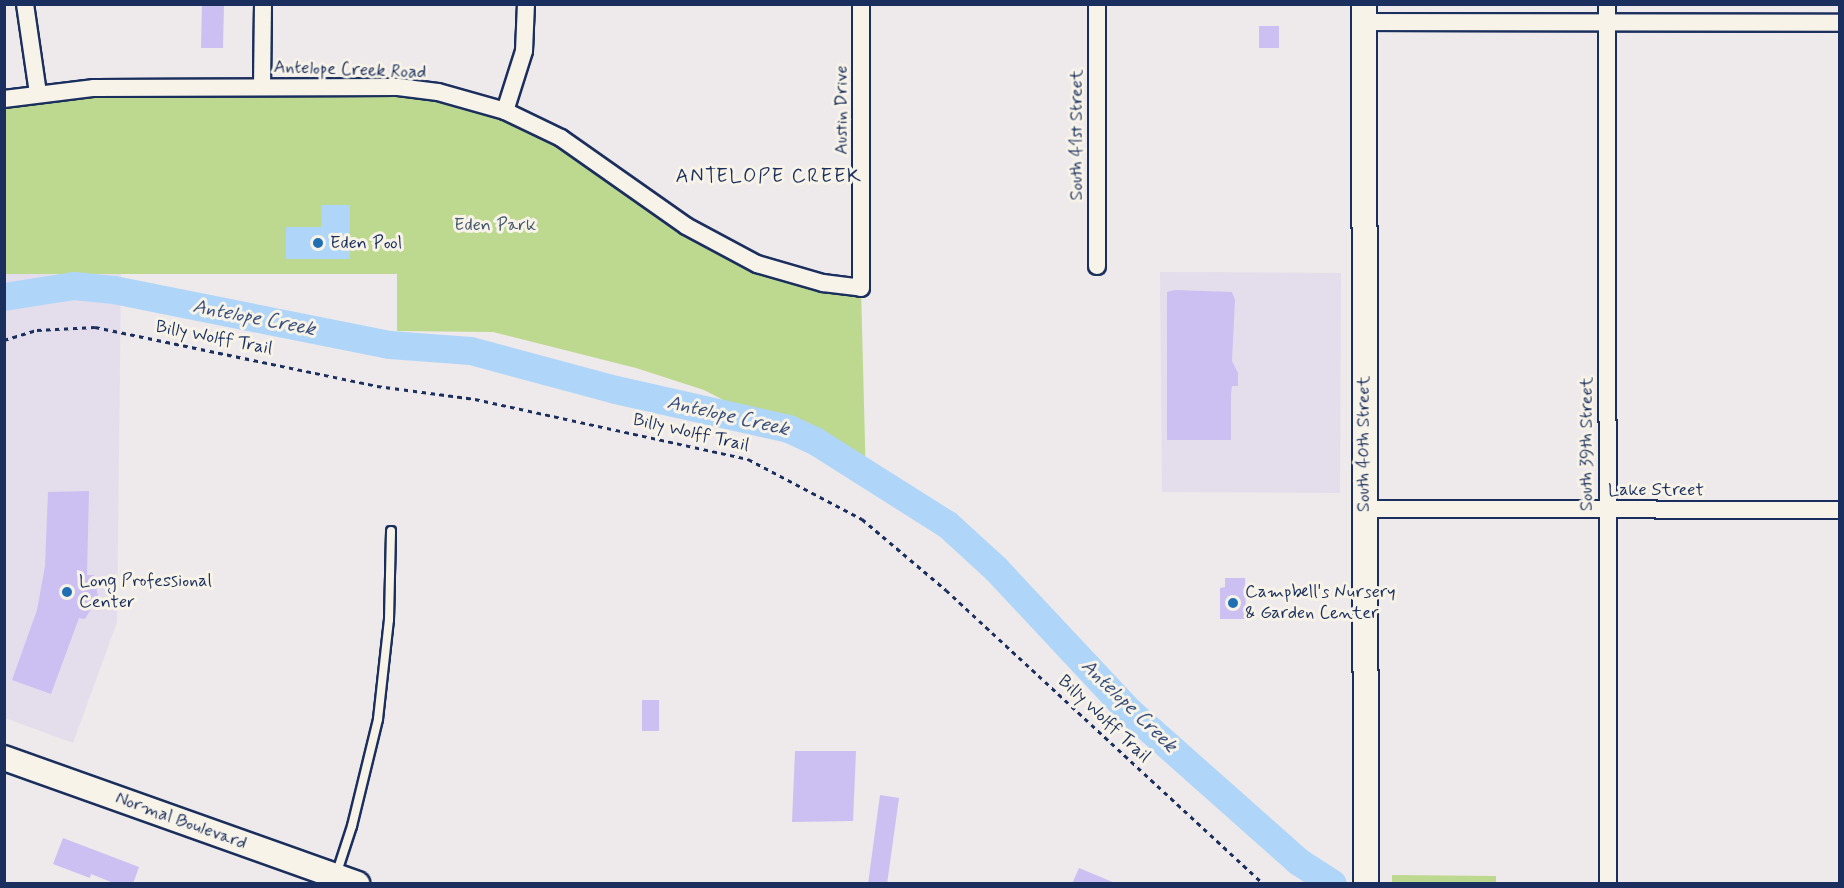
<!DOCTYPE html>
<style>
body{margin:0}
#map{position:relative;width:1844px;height:888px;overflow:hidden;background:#eee9ea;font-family:Mynerve,sans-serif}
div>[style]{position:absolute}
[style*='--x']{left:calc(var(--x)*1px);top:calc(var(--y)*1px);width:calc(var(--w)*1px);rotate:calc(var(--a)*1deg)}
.built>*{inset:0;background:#e4ddec}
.green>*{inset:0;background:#bdd88f}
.water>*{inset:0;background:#afd6f9}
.river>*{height:28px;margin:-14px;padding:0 14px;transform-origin:14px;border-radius:14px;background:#afd6f9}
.building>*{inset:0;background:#ccc0f2}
.path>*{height:3px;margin-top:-1.5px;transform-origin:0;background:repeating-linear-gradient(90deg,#1b2f5e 0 4.5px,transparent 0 9px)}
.roads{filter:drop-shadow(2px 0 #1b2f5e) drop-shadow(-2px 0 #1b2f5e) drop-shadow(0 2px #1b2f5e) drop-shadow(0 -2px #1b2f5e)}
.service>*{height:8px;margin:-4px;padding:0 4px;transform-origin:4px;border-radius:4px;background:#f7f3e8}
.minor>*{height:16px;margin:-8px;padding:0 8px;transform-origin:8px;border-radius:8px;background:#f7f3e8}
.secondary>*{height:24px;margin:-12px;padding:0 12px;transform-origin:12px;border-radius:12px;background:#f7f3e8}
.dots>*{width:16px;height:16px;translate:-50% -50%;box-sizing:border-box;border:3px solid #f7f3e8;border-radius:50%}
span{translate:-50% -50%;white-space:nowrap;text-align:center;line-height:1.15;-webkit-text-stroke:6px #f7f3e8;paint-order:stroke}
.street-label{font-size:18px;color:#1b2f5e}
.park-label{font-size:18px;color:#44596a}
.poi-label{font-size:18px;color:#1b2f5e}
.left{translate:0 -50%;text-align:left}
.neighbourhood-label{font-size:20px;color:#1b2f5e;letter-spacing:1.5px}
.water-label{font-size:20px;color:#39507d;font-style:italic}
.frame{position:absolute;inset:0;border:6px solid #1b2f5e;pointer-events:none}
</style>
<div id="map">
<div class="built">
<div style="clip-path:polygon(1160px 272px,1341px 273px,1340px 493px,1162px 492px)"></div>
<div style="clip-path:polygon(4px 274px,121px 274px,117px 622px,73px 743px,5px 718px)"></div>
</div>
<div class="green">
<div style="clip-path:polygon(398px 87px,505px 111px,720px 247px,861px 288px,866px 483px,795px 437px,704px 390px,636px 368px,493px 332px,397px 331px,397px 274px,5px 274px,5px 99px,38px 93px)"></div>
<div style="clip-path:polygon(1392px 875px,1496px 876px,1496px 883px,1392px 883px)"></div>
</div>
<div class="water">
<div style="clip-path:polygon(322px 205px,350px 205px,350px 259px,286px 259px,286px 227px,321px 227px)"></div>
</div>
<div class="river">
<div style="--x:4;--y:297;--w:71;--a:-8.9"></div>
<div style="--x:74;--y:286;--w:40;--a:5.7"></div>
<div style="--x:114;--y:290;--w:281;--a:11.3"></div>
<div style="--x:390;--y:345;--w:81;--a:4.2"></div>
<div style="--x:471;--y:351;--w:150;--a:15.1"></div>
<div style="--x:616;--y:390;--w:177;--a:12.7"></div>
<div style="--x:789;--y:429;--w:29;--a:25"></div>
<div style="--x:815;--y:441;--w:157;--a:32.3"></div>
<div style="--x:948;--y:525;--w:65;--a:42.5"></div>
<div style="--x:996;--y:569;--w:196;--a:46.9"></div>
<div style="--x:1130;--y:712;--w:226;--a:41.6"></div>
<div style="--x:1299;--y:862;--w:40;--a:32.9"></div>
</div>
<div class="building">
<div style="clip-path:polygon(202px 4px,224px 4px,223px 48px,201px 48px)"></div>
<div style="clip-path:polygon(1259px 26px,1279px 26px,1279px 48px,1259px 48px)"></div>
<div style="clip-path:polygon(1175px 290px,1232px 292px,1235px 300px,1232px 361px,1238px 373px,1238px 386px,1232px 386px,1231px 394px,1231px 440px,1167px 440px,1167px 292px)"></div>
<div style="clip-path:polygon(89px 491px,87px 575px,94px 575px,98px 597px,85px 619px,79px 618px,51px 694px,12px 680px,37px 610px,45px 566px,48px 492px)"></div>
<div style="clip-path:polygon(1225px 578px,1245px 578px,1246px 619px,1220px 619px,1220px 588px,1225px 587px)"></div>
<div style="clip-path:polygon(642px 700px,659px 700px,659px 731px,642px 731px)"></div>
<div style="clip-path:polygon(795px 751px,856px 751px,853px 821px,792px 822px)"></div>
<div style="clip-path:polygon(880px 795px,899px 798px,887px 884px,868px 884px)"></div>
<div style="clip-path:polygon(63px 838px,139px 867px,133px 884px,116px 884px,91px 874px,90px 878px,53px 864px)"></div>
<div style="clip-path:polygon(1079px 868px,1115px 883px,1115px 884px,1072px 884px)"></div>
</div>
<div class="path">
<div style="--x:4;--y:340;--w:34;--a:-17"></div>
<div style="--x:37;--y:330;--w:58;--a:-3"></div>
<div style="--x:95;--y:327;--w:288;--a:11.8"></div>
<div style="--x:377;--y:386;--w:99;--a:7.6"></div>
<div style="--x:475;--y:399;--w:280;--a:12.4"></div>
<div style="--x:748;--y:459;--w:129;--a:27.8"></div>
<div style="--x:862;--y:519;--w:110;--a:40.2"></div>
<div style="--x:946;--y:590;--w:433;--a:42.8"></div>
</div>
<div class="roads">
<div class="service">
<div style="--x:336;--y:875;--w:52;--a:-71.9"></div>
<div style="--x:352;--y:826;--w:110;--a:-76.3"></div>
<div style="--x:378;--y:719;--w:100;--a:-83.7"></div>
<div style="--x:389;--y:620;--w:89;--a:-88.7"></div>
</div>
<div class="minor">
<div style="--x:25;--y:4;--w:90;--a:81.7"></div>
<div style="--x:1097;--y:4;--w:262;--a:90"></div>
<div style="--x:1607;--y:4;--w:880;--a:89.93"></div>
<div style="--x:1364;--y:22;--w:476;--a:0.1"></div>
<div style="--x:262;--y:86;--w:82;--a:-89.3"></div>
<div style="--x:4;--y:99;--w:91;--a:-7"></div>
<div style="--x:94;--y:88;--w:304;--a:-0.2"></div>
<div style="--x:398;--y:87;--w:40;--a:7.1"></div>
<div style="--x:438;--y:92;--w:70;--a:15.8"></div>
<div style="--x:505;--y:111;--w:62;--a:25.7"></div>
<div style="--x:561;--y:138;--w:153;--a:35.1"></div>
<div style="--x:686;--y:226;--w:81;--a:28.2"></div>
<div style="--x:757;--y:264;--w:69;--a:16.1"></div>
<div style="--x:823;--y:283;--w:38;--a:7"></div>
<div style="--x:861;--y:288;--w:284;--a:-90"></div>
<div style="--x:505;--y:111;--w:63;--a:-72.4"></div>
<div style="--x:524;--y:51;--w:47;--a:-87.6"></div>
<div style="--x:1364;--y:509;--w:476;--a:0.1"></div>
</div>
<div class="secondary">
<div style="--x:1364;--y:4;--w:880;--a:89.87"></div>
<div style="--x:4;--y:758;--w:375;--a:19.6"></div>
</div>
</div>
<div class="dots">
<div style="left:318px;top:243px;background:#1f6fb2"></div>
<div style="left:67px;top:592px;background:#1f6fb2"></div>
<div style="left:1233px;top:603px;background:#1f6fb2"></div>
</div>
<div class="street-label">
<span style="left:350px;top:70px;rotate:2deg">Antelope Creek Road</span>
<span style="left:842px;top:110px;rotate:-90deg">Austin Drive</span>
<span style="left:1077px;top:135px;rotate:-90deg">South 41st Street</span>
<span style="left:214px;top:338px;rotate:11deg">Billy Wolff Trail</span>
<span style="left:691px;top:433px;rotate:13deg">Billy Wolff Trail</span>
<span style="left:1364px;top:444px;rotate:-90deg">South 40th Street</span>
<span style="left:1587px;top:444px;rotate:-90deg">South 39th Street</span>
<span style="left:1656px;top:490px">Lake Street</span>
<span style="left:1104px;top:719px;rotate:43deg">Billy Wolff Trail</span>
<span style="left:181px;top:821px;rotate:20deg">Normal Boulevard</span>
</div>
<div class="park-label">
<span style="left:495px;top:225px">Eden Park</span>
</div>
<div class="poi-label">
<span class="left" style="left:330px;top:243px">Eden Pool</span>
<span class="left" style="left:79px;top:592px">Long Professional<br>Center</span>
<span class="left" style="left:1245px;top:603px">Campbell's Nursery<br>&amp; Garden Center</span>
</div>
<div class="neighbourhood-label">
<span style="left:769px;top:176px">ANTELOPE CREEK</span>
</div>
<div class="water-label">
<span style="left:254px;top:318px;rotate:11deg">Antelope Creek</span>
<span style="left:728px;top:416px;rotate:13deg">Antelope Creek</span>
<span style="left:1129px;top:706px;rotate:44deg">Antelope Creek</span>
</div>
<div class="frame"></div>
</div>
